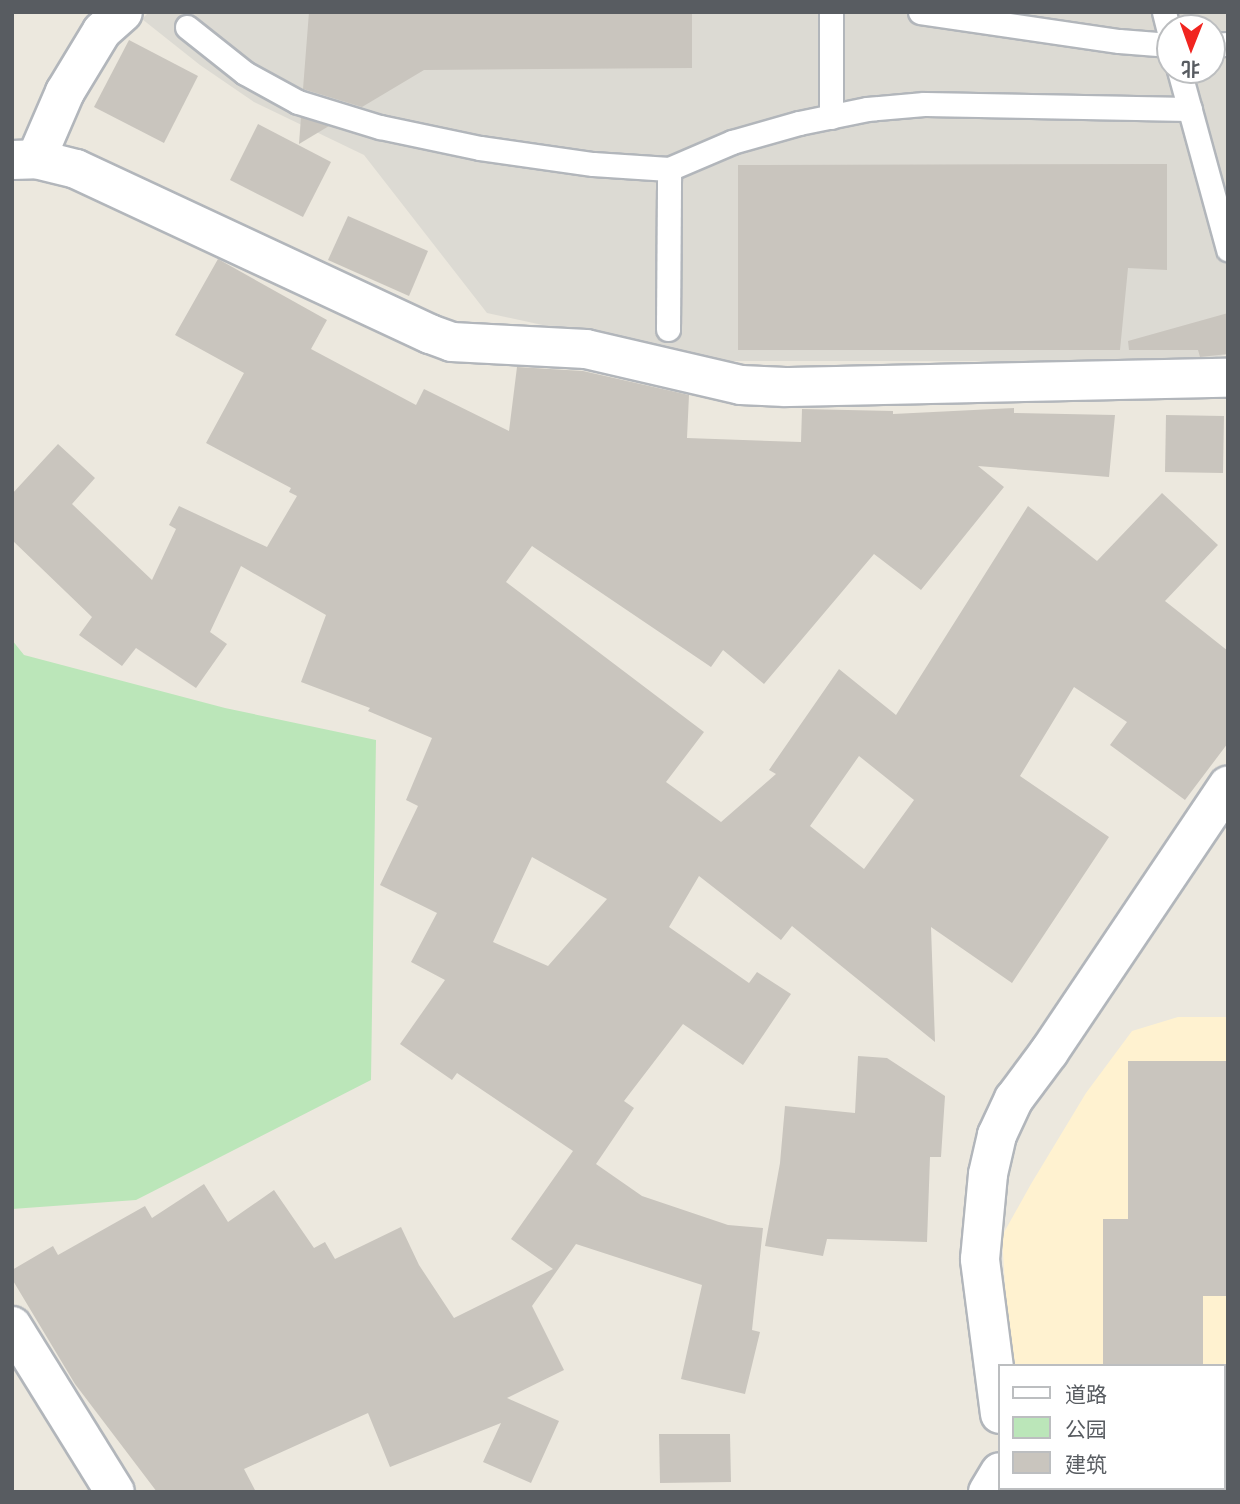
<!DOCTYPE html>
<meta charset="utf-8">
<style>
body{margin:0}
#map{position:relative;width:1240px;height:1504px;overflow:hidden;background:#ece8de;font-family:"Fira Sans Condensed","Noto Sans SC",sans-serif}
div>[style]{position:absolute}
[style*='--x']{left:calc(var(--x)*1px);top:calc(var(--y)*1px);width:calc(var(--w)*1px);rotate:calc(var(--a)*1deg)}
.commercial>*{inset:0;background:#fff2d0}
.industrial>*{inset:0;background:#dcdad3}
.green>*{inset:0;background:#bbe6b9}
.building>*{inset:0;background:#c9c5be}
.roads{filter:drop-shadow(2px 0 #b2b6bb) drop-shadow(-2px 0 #b2b6bb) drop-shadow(0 2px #b2b6bb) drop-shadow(0 -2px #b2b6bb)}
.service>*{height:23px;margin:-11.5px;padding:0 11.5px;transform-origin:11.5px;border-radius:11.5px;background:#fff}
.minor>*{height:38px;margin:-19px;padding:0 19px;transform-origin:19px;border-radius:19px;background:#fff}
span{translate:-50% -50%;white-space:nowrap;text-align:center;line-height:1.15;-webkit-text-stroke:7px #fff;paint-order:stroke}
.frame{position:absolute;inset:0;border:14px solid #585c61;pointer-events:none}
.legend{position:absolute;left:998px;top:1364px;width:228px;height:126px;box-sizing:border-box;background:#fff;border:2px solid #bcbec0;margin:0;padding:9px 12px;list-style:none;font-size:21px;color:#585c61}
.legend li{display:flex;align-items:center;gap:14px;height:35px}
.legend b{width:35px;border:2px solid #bcbec0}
.north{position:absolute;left:1156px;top:14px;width:70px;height:70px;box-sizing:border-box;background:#fff;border:2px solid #bcbec0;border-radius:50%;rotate:181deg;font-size:19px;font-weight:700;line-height:28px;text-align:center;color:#585c61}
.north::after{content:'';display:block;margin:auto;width:24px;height:32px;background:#f12520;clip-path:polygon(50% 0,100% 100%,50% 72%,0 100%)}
</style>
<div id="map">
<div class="commercial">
<div style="clip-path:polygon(1178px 1017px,1228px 1017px,1228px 1492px,1022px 1492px,1024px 1488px,1224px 1488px,1224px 1366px,1015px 1366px,1006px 1303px,1002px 1236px,1031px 1184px,1086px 1093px,1132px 1031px)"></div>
</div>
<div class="industrial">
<div style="clip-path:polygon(evenodd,149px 12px,1228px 12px,1228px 354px,1201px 361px,709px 361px,487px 313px,364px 155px,254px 102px,200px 65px,142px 19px,149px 12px,1170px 28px,1212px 28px,1212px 70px,1170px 70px,1170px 28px)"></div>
</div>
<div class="green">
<div style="clip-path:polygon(12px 640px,24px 655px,225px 708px,376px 740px,371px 1080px,136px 1200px,12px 1209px)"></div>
</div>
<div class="building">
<div style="clip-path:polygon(309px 12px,692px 12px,692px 68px,424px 70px,362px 107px,303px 89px)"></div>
<div style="clip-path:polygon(129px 40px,198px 76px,164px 143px,94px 107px)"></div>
<div style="clip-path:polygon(301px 117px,329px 126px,299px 144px)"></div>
<div style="clip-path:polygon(258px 124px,331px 162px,303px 217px,230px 180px)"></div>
<div style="clip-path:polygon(1167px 164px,1167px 270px,1128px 268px,1120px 350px,738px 350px,738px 165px)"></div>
<div style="clip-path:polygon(348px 216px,428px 251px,409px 296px,328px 260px)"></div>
<div style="clip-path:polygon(evenodd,218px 259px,327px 320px,311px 349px,416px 405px,424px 389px,509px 431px,517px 367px,583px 371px,689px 395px,687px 438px,801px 442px,802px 409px,893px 411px,893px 414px,1014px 408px,1014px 413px,1115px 415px,1109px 477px,978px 466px,1004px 487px,921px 590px,874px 554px,764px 684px,723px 650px,711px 667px,532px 546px,506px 582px,704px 732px,666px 782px,721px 822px,776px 774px,769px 770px,839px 669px,896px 715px,1028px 506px,1097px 561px,1162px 493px,1218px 545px,1165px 601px,1228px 651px,1228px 743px,1185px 800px,1110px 745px,1127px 722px,1074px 687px,1020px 776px,1109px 837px,1012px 983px,931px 927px,935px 1042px,792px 926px,781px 940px,699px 876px,669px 927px,749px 983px,757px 972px,791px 994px,743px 1065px,683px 1024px,624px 1101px,634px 1108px,596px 1164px,642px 1196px,728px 1225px,763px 1228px,752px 1330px,760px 1332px,745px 1394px,681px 1379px,702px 1285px,576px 1244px,532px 1306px,564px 1370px,507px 1398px,559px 1421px,531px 1483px,483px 1462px,501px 1423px,390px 1467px,368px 1413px,244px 1469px,256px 1492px,157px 1492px,75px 1384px,12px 1279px,12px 1270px,53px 1246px,58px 1255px,145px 1206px,152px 1218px,204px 1184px,228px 1222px,274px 1190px,314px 1248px,325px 1242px,335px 1259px,401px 1227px,419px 1265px,454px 1318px,553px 1269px,511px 1239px,573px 1151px,457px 1073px,452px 1080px,400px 1044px,445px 980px,411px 962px,437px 913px,380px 885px,418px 806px,406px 800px,432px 738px,368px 711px,370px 708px,301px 682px,326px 615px,241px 566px,210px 632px,227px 644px,196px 688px,136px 648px,122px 666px,79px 635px,92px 617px,12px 540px,12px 494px,58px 444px,95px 478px,72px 504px,152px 580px,176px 529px,169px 525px,179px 506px,267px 547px,297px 496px,289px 492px,291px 488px,206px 443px,244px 373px,175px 335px,218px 259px,859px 756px,914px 800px,864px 869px,810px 826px,859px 756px,218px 259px,532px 857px,607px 899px,548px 966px,493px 942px,532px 857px)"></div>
<div style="clip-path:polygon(1228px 313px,1228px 354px,1200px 357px,1198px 350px,1129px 350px,1128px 341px)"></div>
<div style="clip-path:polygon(1166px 415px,1224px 416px,1223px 473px,1165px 472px)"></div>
<div style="clip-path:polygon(858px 1056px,887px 1058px,945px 1096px,941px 1157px,930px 1157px,927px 1242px,827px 1239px,823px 1256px,765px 1246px,780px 1163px,785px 1106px,855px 1113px)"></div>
<div style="clip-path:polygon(1128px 1061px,1228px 1061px,1228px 1296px,1203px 1296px,1203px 1366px,1103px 1366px,1103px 1219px,1128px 1219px)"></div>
<div style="clip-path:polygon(659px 1434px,730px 1434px,731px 1482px,660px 1483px)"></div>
</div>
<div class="roads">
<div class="service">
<div style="--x:920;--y:12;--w:201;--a:8.3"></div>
<div style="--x:1119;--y:41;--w:51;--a:4.5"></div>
<div style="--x:1164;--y:12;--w:25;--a:76"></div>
<div style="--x:187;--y:27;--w:74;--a:38.4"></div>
<div style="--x:245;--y:73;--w:60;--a:28.7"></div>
<div style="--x:298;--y:102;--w:86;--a:17"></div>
<div style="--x:380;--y:127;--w:102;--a:11.9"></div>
<div style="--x:480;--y:148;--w:114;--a:8.1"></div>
<div style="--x:593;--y:164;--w:76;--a:3.8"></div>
<div style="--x:669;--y:169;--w:69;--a:-23.2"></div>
<div style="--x:732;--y:142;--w:70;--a:-15.8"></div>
<div style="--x:799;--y:123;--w:69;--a:-11.6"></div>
<div style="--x:867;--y:109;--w:57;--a:-5"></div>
<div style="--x:924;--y:104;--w:266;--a:1.1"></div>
<div style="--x:1212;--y:45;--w:16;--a:-4"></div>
<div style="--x:1179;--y:70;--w:186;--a:74.7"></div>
<div style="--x:831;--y:117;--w:105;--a:-90"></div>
<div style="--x:668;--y:329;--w:160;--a:-89.6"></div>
</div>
<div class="minor">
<div style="--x:36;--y:159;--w:73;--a:-66.6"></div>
<div style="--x:65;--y:92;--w:71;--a:-58.8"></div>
<div style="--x:102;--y:31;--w:28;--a:-42"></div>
<div style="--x:12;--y:160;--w:24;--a:-2"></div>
<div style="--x:36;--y:159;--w:41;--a:14"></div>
<div style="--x:76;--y:169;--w:391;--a:25"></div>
<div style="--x:430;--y:334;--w:23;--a:20"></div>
<div style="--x:452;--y:342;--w:134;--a:3"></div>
<div style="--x:586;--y:349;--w:159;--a:13.1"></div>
<div style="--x:741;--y:385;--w:44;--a:2.6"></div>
<div style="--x:785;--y:387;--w:443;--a:-1.2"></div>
<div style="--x:12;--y:1326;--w:195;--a:58.2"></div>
<div style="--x:1000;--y:1414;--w:156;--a:-97.4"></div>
<div style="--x:980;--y:1259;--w:85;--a:-84.6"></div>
<div style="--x:988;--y:1174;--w:40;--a:-77"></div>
<div style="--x:997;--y:1135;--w:40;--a:-65"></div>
<div style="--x:1014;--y:1099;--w:59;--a:-53.3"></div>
<div style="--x:1049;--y:1052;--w:321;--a:-56.1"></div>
<div style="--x:988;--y:1492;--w:23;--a:-59"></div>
</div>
</div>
<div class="frame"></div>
<ul class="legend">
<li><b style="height:9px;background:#fff"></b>道路</li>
<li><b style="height:19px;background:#bbe6b9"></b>公园</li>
<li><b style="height:19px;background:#c9c5be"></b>建筑</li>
</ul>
<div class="north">北</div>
</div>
